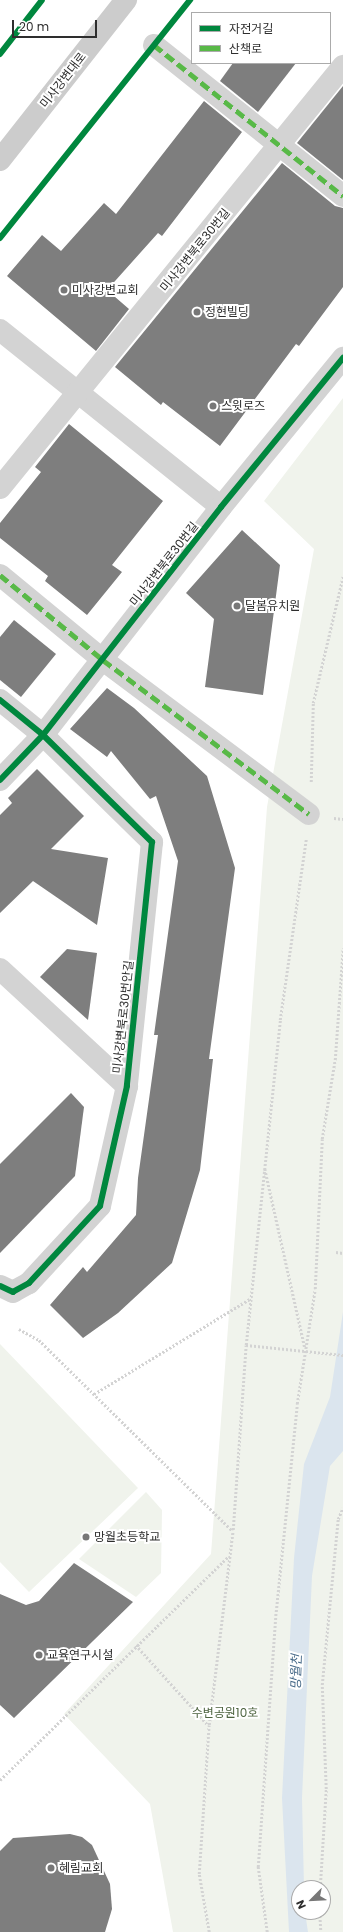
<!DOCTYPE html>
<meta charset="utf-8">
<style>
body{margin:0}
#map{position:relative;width:343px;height:1932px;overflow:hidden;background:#fff;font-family:Poppins,"Noto Sans KR",sans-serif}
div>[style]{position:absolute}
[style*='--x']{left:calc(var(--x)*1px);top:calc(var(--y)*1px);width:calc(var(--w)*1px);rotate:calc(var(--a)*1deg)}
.green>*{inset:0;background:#f0f3ec}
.water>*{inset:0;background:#dbe5ee}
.building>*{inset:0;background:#7e7e7e}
.path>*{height:2.5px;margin-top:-1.25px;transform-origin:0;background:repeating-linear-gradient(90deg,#d3d3d3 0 2px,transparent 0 4px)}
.street>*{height:22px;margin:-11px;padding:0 11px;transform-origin:11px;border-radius:11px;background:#d3d3d3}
.secondary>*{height:22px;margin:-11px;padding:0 11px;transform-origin:11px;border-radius:11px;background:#ccc}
.quiet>*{height:5px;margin-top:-2.5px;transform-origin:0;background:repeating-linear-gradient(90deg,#58b947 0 10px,transparent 0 15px)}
.cycleway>*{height:6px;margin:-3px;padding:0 3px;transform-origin:3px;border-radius:3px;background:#00873e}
.dots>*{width:11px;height:11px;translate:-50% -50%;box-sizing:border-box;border:2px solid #fff;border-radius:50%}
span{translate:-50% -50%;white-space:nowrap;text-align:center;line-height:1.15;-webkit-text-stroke:4px #fff;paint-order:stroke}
.street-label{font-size:12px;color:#2e2e2e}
.poi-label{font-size:12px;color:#2e2e2e}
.left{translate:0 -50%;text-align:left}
.park-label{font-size:12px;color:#4e6440}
.water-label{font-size:13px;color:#456887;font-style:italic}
.legend{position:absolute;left:191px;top:12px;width:140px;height:52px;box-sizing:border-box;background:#fff;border:1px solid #ababab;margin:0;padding:5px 7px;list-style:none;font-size:12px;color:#2e2e2e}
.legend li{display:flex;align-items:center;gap:8px;height:20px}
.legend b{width:20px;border:1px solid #ababab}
.north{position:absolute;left:291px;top:1880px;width:40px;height:40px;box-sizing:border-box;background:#fff;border:1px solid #ababab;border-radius:50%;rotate:246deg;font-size:11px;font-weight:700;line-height:16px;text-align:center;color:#2e2e2e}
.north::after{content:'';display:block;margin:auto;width:14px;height:18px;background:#777;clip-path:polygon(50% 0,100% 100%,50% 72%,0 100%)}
.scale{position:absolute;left:12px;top:20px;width:85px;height:18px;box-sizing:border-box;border:2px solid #2e2e2e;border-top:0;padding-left:5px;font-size:12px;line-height:14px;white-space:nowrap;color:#2e2e2e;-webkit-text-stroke:3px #fff;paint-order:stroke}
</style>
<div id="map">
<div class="green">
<div style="clip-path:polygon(evenodd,343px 398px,343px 1932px,173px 1932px,150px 1804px,64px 1714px,211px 1554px,267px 807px,314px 549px,264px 501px,343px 398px,299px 1888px,323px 1888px,323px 1912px,299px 1912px,299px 1888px)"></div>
<div style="clip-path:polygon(0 1344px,138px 1488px,29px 1592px,0 1562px)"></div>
<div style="clip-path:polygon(146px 1492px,162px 1510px,161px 1573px,136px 1597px,79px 1559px)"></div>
</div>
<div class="water">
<div style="clip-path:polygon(343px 1312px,343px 1451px,330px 1466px,312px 1576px,302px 1798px,304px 1888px,299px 1888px,299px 1912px,305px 1912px,308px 1932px,289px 1932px,282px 1798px,294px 1558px,304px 1464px,330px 1397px)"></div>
</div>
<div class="building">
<div style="clip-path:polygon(233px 63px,296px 63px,258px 112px,220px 81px)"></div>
<div style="clip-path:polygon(343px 86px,343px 180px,297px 143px)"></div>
<div style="clip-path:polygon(204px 101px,242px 132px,162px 236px,158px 233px,107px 290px,129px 309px,96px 351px,7px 276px,42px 235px,61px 251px,104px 203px,116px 214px)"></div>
<div style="clip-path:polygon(282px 163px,335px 206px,343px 208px,343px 287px,299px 346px,296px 344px,220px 446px,163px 402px,161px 405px,115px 367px)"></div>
<div style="clip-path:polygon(69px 424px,163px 501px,112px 565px,122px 572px,87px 615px,45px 581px,48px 576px,0 538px,0 523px,41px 472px,35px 467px)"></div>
<div style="clip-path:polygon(242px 530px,280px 565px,263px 695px,205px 687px,214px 619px,186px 593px)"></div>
<div style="clip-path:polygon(14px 620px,56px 654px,21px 697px,0 680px,0 637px)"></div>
<div style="clip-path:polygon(107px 688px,134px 708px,207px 776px,235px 868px,209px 1059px,213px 1059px,200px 1170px,172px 1263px,118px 1313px,83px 1338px,50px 1305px,83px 1267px,87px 1272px,136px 1215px,138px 1178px,158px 1035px,154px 1035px,178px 861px,156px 796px,150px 799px,111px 751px,107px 757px,70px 729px)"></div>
<div style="clip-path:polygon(37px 769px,84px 816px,51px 849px,108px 858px,97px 925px,33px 881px,0 913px,0 815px,12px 803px,8px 798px)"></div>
<div style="clip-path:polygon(67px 949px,97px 953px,88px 1020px,40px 977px)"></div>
<div style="clip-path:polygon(71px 1093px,84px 1107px,75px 1176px,0 1253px,0 1164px)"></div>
<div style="clip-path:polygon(74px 1563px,133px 1602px,14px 1718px,0 1705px,0 1594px,26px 1605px,39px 1601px)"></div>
<div style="clip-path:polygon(70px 1834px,82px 1837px,92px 1845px,110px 1884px,112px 1909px,105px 1932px,0 1932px,0 1851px,13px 1838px)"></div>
</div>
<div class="path">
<div style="--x:311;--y:782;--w:79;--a:-88.5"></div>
<div style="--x:313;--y:703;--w:130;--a:-76.7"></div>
<div style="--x:334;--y:818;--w:9;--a:6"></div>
<div style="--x:265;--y:1169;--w:183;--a:77.4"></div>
<div style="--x:336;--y:1252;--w:7;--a:8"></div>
<div style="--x:19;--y:1329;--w:23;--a:29"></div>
<div style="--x:39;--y:1340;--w:271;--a:44.6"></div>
<div style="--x:246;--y:1345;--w:98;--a:5.9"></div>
<div style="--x:94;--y:1394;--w:184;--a:-31.4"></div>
<div style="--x:136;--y:1645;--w:108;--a:48"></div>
<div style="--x:0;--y:1780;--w:319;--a:-44.4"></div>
<div style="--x:320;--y:1888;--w:99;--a:-86.5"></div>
<div style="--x:326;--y:1789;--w:104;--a:-92.2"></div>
<div style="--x:322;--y:1685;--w:167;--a:-84.5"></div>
<div style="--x:338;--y:1519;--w:12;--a:-66"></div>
<div style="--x:320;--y:1912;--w:20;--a:87"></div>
<div style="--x:209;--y:1932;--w:59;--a:-99.8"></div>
<div style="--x:199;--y:1874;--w:149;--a:-86.2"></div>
<div style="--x:209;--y:1725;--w:196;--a:-83"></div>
<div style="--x:233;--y:1530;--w:185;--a:-86"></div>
<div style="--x:246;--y:1345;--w:327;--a:-84"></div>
<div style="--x:280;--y:1020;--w:183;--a:-81.8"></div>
<div style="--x:267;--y:1932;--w:66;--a:-97.9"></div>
<div style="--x:258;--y:1867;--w:256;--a:-86"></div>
<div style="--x:276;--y:1612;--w:209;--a:-84.2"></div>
<div style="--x:297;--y:1404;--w:116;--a:-81.1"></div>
<div style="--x:315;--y:1289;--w:150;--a:-87.3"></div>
<div style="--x:322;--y:1139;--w:80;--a:-80.7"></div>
<div style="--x:335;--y:1060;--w:112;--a:-85.9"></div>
</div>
<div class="street">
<div style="--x:154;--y:45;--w:242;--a:38.6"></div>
<div style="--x:0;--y:330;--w:283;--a:38.7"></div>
<div style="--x:0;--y:488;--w:544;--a:-50.9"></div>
<div style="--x:0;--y:575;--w:134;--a:39.5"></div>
<div style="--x:103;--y:660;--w:257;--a:36.8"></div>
<div style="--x:0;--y:700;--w:55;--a:39.1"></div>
<div style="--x:43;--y:735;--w:153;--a:44.5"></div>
<div style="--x:152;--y:842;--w:245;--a:95.9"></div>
<div style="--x:127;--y:1086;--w:123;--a:102.7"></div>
<div style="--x:100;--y:1206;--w:105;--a:132.7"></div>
<div style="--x:29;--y:1283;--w:18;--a:151"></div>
<div style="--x:13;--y:1292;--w:14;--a:-155"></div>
<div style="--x:0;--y:780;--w:62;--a:-46.3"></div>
<div style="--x:43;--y:735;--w:289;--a:-52"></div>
<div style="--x:221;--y:507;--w:193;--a:-50.7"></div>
<div style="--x:0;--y:969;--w:173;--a:42.7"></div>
</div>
<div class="secondary">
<div style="--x:0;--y:160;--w:204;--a:-51.8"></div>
</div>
<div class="quiet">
<div style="--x:154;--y:45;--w:242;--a:38.6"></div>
<div style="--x:0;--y:575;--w:134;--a:39.5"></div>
<div style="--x:103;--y:660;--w:257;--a:36.8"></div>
</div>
<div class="cycleway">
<div style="--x:0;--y:54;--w:68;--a:-52.1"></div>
<div style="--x:0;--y:238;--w:305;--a:-51.4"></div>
<div style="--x:0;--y:700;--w:55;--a:39.1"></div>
<div style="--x:43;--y:735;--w:153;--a:44.5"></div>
<div style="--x:152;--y:842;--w:245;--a:95.9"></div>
<div style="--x:127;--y:1086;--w:123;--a:102.7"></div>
<div style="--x:100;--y:1206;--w:105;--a:132.7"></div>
<div style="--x:29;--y:1283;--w:18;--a:151"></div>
<div style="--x:13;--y:1292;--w:14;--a:-155"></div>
<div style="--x:0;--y:780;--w:62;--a:-46.3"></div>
<div style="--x:43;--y:735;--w:289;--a:-52"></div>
<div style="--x:221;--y:507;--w:193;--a:-50.7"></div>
</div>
<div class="dots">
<div style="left:64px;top:290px;background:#777"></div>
<div style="left:197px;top:312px;background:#777"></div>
<div style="left:213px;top:406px;background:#777"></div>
<div style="left:237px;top:606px;background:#777"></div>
<div style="left:86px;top:1537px;background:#777"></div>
<div style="left:39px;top:1655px;background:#777"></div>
<div style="left:51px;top:1868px;background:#777"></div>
</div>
<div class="street-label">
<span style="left:63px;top:80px;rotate:-52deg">미사강변대로</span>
<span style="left:195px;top:250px;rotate:-51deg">미사강변북로30번길</span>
<span style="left:164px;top:564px;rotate:-52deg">미사강변북로30번길</span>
<span style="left:123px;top:1017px;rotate:-84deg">미사강변북로30번안길</span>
</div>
<div class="poi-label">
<span class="left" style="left:72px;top:290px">미사강변교회</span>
<span class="left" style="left:205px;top:312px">정현빌딩</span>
<span class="left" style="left:221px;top:406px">스윗로즈</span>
<span class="left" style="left:245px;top:606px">달봄유치원</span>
<span class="left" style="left:94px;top:1537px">망월초등학교</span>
<span class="left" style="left:47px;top:1655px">교육연구시설</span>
<span class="left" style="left:59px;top:1868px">혜림교회</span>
</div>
<div class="park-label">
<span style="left:225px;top:1713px">수변공원10호</span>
</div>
<div class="water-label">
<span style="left:297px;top:1672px;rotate:-88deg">망월천</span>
</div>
<ul class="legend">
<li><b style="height:5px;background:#00873e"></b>자전거길</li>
<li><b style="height:5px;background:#58b947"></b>산책로</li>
</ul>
<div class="north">N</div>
<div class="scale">20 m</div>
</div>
